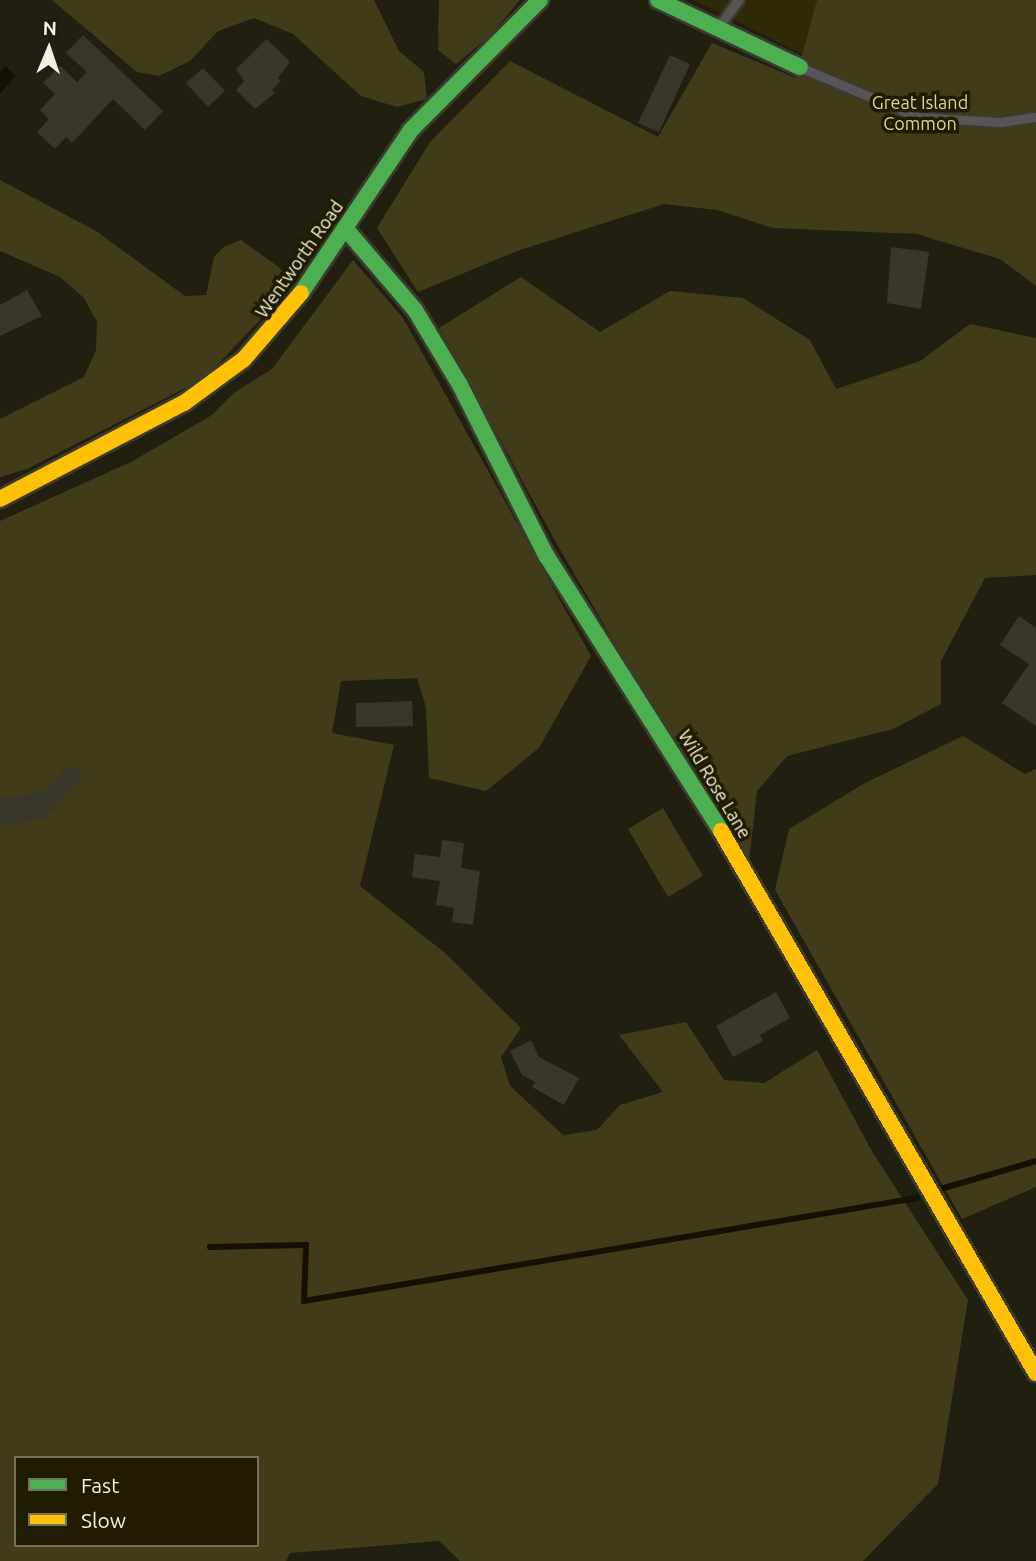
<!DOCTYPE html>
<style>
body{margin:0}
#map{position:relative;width:1036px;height:1561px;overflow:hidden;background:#211f10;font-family:Ubuntu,sans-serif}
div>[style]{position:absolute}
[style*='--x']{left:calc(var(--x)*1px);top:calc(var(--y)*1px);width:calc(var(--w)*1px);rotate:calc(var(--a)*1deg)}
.built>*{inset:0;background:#2e2a07}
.green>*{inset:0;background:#403c1a}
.water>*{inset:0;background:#131101}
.stream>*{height:6px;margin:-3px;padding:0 3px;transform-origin:3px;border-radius:3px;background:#131101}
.building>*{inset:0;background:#38372a}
.roads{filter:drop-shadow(2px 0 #3d3b2f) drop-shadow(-2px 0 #3d3b2f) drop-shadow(0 2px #3d3b2f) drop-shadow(0 -2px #3d3b2f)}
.lane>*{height:9px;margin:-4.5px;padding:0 4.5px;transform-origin:4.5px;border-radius:4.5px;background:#565455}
.fast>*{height:16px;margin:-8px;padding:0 8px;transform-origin:8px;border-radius:8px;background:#4caf50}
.slow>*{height:16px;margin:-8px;padding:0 8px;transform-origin:8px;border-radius:8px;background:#ffc107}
span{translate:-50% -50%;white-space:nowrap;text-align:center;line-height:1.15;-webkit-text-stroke:7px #1f1c01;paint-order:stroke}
.park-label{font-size:18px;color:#dbd48c}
.street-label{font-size:18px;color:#f2f0e0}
.legend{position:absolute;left:14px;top:1456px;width:245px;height:91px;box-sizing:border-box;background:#1f1c01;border:2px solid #73715a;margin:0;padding:9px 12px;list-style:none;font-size:21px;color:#f2f0e0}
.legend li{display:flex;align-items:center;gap:14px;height:35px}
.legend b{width:35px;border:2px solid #73715a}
.north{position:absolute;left:14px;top:14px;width:70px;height:70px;-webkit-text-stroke:5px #1f1c01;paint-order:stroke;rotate:2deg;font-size:19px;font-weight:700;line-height:28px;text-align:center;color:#f2f0e0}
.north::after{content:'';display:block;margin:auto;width:24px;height:32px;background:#f2f0e0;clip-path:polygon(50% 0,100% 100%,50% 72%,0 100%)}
</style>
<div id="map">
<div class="built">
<div style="clip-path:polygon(691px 0,817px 0,804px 55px,711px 8px)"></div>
</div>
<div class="green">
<div style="clip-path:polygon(52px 0,374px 0,399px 51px,424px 72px,427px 99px,397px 107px,361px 96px,293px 34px,254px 18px,218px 31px,190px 61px,159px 76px,137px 72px)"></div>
<div style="clip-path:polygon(439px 0,520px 0,491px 35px,456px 64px,438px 50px)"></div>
<div style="clip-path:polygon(817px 0,1036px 0,1036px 286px,1000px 259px,917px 234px,773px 228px,717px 210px,664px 204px,520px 250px,418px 292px,377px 228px,430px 142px,510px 61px,658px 137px,712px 43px,796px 78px)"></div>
<div style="clip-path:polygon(0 180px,96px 231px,185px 296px,206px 295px,214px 257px,224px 247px,241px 240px,280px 268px,288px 282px,275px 304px,205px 378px,27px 469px,0 477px,0 419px,84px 377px,96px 350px,97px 322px,84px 298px,60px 277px,0 251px)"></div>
<div style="clip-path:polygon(evenodd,353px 260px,403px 318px,591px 656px,539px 748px,486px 791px,429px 778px,426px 707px,417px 678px,341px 681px,332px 733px,394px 745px,360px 886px,445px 953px,521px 1028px,501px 1057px,510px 1086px,563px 1135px,597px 1130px,620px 1105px,663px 1092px,619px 1035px,686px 1022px,724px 1080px,764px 1083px,817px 1050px,873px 1153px,968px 1300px,938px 1484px,863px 1561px,460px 1561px,439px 1541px,290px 1553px,286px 1561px,0 1561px,0 521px,133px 461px,212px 415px,235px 392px,272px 369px,353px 260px,16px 1458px,257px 1458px,257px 1545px,16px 1545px,16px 1458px)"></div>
<div style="clip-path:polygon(521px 277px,600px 332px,670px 291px,743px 298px,810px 340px,836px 389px,920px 361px,970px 324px,1036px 338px,1036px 575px,985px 578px,941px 661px,941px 704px,893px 729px,787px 756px,757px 791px,748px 871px,558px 546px,439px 328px)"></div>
<div style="clip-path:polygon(963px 736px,1025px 774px,1036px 769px,1036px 1187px,962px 1219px,775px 890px,789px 829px,865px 783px)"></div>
<div style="clip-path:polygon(663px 808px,703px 876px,668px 897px,628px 829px)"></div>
</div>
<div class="water">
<div style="clip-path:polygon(5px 66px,16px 75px,0 94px,0 72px)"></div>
</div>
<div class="stream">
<div style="--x:937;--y:1190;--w:103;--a:-16.3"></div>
<div style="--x:210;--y:1247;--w:96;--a:-1.2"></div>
<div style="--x:306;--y:1245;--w:56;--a:92"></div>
<div style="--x:304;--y:1301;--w:622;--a:-9.54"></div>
</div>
<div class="building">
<div style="clip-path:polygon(83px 35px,163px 111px,145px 130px,113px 99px,72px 143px,66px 137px,55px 149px,37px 132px,49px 119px,40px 110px,55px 94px,43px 83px,60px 66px,77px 82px,87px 72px,66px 53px)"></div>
<div style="clip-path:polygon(267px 39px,290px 62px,278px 78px,281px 81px,272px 90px,275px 93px,255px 109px,236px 90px,244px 81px,236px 69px)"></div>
<div style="clip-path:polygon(670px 55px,690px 64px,659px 132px,638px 123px)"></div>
<div style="clip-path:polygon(203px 68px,225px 91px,208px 107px,186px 83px)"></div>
<div style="clip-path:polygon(891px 247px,929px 252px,921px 309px,887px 303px)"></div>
<div style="clip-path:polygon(27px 290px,42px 316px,0 336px,0 305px)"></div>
<div style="clip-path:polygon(1019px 616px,1036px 628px,1036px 726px,1002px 703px,1029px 664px,1000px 645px)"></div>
<div style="clip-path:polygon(412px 701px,413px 726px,356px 727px,356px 703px)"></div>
<div style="clip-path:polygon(66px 768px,81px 769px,80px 780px,56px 805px,57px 811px,47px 812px,48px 818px,0 826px,0 799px,46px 791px)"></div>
<div style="clip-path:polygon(442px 840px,464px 843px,461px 868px,480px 871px,473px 925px,452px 922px,454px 908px,436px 905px,440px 881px,412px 877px,415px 854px,440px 857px)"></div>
<div style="clip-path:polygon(776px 992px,790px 1018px,760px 1035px,763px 1041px,733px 1057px,716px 1026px)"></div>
<div style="clip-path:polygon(531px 1040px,539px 1057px,579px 1078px,564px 1105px,532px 1087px,535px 1082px,522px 1075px,510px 1051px)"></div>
</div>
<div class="roads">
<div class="lane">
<div style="--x:718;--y:27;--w:34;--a:-53"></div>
<div style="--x:802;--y:68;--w:126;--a:22.9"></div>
<div style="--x:918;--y:117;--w:82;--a:3.5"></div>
<div style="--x:1000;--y:122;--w:36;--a:-8"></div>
</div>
<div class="fast">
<div style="--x:658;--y:0;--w:157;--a:25.3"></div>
<div style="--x:345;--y:228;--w:108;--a:49.5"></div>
<div style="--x:415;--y:310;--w:87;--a:59"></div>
<div style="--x:460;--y:385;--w:191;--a:63.2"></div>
<div style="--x:546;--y:555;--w:327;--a:57.6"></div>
<div style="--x:301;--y:293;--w:197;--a:-56"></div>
<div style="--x:411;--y:130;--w:183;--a:-45.2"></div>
</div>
<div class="slow">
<div style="--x:0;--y:499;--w:208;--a:-27.6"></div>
<div style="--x:184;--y:403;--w:74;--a:-36.3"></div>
<div style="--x:244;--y:359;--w:87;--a:-49.2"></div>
<div style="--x:721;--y:831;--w:627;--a:59.84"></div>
</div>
</div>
<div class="park-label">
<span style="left:920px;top:113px">Great Island<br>Common</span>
</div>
<div class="street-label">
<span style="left:299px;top:259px;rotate:-55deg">Wentworth Road</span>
<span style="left:715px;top:784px;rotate:59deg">Wild Rose Lane</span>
</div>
<ul class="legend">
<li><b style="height:9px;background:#4caf50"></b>Fast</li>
<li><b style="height:9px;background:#ffc107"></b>Slow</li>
</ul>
<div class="north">N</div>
</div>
